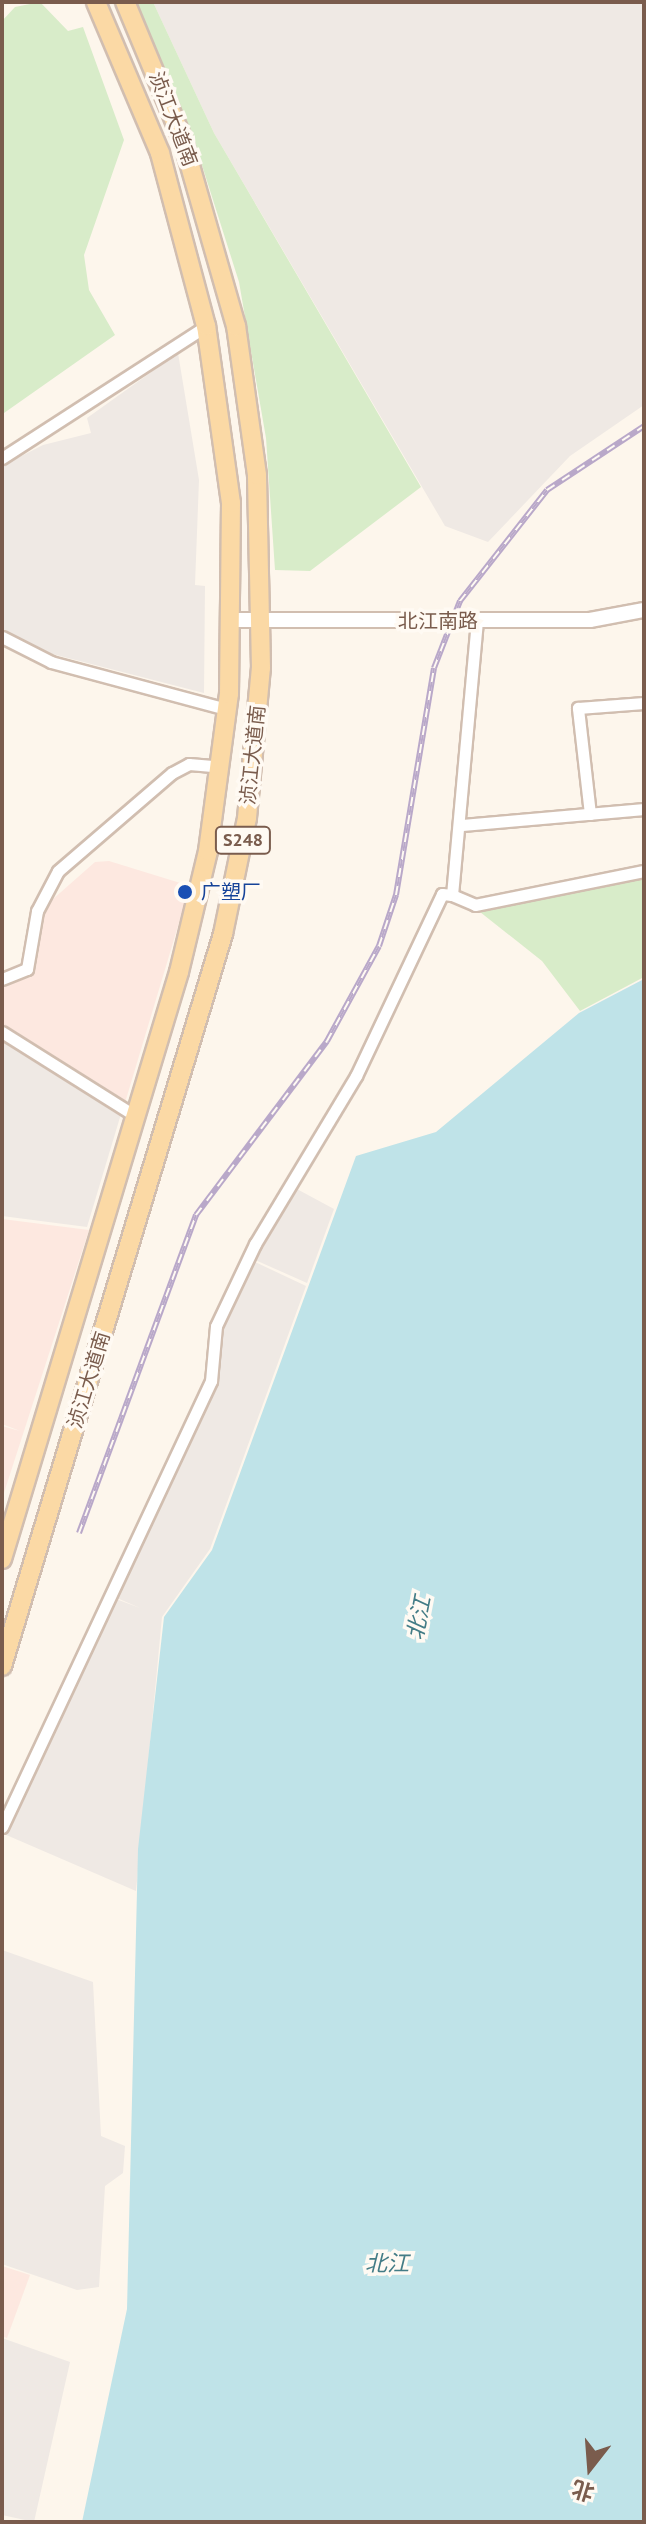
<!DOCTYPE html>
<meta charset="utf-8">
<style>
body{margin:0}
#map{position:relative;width:646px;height:2524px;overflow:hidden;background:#fdf6ec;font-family:"PT Sans","Noto Sans SC",sans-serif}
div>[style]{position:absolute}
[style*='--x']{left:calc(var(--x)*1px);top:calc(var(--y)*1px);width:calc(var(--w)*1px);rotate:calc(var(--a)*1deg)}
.commercial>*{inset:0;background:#fde8e0}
.industrial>*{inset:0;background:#efe9e4}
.green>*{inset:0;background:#d8ecc9}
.water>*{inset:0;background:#bfe3e8}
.roads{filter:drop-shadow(2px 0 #d1beb0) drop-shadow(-2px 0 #d1beb0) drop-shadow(0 2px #d1beb0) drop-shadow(0 -2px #d1beb0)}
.minor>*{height:11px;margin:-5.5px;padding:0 5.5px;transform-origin:5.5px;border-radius:5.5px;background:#fff}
.tertiary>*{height:14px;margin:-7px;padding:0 7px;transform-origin:7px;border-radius:7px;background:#fff}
.primary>*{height:18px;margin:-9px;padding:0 9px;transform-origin:9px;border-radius:9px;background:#fbd9a5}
.rail>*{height:6px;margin-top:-3px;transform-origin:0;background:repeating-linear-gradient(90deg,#fffaf3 0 9px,#b9a8c9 0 18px);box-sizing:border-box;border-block:2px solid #b9a8c9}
.dots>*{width:22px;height:22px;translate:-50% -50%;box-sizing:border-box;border:4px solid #fffaf3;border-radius:50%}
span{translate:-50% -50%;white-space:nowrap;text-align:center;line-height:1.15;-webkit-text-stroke:7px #fffaf3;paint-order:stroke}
.shield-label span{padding:2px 6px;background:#fffaf3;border:2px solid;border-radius:6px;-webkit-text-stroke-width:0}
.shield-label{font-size:18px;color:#7a5c4d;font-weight:700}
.street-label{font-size:20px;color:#7a5c4d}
.transit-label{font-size:20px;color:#164399}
.left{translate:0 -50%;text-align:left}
.water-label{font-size:22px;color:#437c86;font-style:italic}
.frame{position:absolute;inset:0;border:4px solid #7a5c4d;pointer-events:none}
.north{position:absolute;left:550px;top:2428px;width:80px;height:80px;-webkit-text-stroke:6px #fffaf3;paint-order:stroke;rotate:197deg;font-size:22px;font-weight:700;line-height:32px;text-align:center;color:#7a5c4d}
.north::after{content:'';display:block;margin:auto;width:28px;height:36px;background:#7a5c4d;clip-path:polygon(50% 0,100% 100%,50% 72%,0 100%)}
</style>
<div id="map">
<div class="commercial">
<div style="clip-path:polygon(109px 861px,190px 886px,124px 1106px,2px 1025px,2px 986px,31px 977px,44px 907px,95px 862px)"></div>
<div style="clip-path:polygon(2px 1219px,89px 1230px,2px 1499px,2px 1426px,20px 1431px,2px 1424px)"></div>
<div style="clip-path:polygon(2px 2266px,30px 2275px,7px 2338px,2px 2336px)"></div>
</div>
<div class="industrial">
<div style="clip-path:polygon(153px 2px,644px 2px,644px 405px,570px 456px,488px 542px,445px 526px,214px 133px)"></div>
<div style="clip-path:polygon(178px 353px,199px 480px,195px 585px,205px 586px,204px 693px,33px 649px,2px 633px,2px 466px,43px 445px,91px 433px,87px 418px)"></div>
<div style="clip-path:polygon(2px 1039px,121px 1114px,87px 1227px,2px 1216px)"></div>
<div style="clip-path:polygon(295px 1188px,334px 1209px,307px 1283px,253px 1259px)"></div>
<div style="clip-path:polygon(253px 1261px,306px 1286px,210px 1549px,162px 1617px,136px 1891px,4px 1834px,116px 1599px,140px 1608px,117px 1598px,216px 1384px,219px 1336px)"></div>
<div style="clip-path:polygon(2px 1950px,93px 1982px,101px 2136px,125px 2146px,123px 2173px,105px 2186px,99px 2287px,77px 2290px,2px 2264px)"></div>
<div style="clip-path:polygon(2px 2338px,70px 2362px,34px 2522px,2px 2515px)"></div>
</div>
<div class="green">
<div style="clip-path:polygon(40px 2px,68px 31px,83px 27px,124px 140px,84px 255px,89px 290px,115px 335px,4px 413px,2px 21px,15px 7px)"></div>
<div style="clip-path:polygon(136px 2px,153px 2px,214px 133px,421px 487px,310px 571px,275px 570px,266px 438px,239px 282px,194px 140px)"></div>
<div style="clip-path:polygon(643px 876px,644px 977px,580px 1011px,542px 961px,475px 908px)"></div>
</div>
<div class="water">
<div style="clip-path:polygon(644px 979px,644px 2522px,82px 2522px,127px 2309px,138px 1849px,164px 1617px,212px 1550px,356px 1156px,436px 1132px,579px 1013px)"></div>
</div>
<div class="roads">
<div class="minor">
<div style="--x:2;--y:458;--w:243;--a:-32.9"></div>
<div style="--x:2;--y:637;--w:55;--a:27"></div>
<div style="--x:51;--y:662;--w:182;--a:15"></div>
<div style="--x:590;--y:814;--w:107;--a:-96.5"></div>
<div style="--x:578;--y:708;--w:66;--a:-4.3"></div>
<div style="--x:462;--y:825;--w:183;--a:-5"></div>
<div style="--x:452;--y:895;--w:25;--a:23"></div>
<div style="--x:475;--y:905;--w:172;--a:-11.4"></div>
<div style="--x:2;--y:979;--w:27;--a:-22"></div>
<div style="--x:27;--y:969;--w:59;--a:-80.2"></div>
<div style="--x:37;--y:911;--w:45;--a:-62.3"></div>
<div style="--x:58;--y:871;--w:150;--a:-40.7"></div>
<div style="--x:172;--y:773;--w:19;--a:-28"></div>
<div style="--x:189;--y:764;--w:32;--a:5"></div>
<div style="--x:2;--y:1032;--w:160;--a:32.2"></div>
<div style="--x:2;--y:1827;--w:493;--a:-64.9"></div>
<div style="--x:211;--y:1381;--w:55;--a:-84.8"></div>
<div style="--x:216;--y:1326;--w:91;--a:-64.6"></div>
<div style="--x:255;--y:1244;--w:196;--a:-59"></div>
<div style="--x:356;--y:1076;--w:201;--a:-64.7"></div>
<div style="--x:442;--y:894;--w:10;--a:6"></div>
<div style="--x:452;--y:895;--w:275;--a:-84.8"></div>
</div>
<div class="tertiary">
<div style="--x:230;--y:620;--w:360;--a:0"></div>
<div style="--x:590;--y:620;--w:55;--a:-10.5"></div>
</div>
<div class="primary">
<div style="--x:2;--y:1559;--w:613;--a:-73.22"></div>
<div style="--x:179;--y:972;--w:124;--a:-76.5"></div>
<div style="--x:208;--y:851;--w:158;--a:-82.4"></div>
<div style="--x:229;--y:694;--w:191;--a:-89.4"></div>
<div style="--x:231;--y:503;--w:179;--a:-98"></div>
<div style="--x:206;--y:326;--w:179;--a:-104.9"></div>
<div style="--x:160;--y:153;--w:164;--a:-113"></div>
<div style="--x:2;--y:1666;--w:765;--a:-73.2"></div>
<div style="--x:223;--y:934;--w:118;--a:-78.3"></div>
<div style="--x:247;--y:818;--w:151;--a:-84.7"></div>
<div style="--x:261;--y:668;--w:193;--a:-91.2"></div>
<div style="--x:257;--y:475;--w:150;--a:-98"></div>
<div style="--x:236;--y:326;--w:192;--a:-106"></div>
<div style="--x:183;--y:141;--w:151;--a:-112.6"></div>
</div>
</div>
<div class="rail">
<div style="--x:79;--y:1533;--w:339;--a:-69.8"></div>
<div style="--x:196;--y:1215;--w:218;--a:-53"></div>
<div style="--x:327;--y:1041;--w:108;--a:-61.3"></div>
<div style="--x:379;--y:946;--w:54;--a:-71.6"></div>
<div style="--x:396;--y:895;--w:230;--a:-80.5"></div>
<div style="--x:434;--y:668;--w:72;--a:-68.8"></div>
<div style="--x:460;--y:601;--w:141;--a:-51.9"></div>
<div style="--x:547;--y:490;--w:116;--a:-33.4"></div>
</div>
<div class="dots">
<div style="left:185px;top:892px;background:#1a4fb4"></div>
</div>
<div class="shield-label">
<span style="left:243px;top:840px">S248</span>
</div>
<div class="street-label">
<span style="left:173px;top:119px;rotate:69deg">浈江大道南</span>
<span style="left:438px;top:621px">北江南路</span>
<span style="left:253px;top:755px;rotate:-84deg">浈江大道南</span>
<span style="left:89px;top:1380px;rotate:-73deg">浈江大道南</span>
</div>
<div class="transit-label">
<span class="left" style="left:201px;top:892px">广塑厂</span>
</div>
<div class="water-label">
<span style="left:419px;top:1618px;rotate:-79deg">北江</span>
<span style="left:387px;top:2264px">北江</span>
</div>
<div class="frame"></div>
<div class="north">北</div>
</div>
